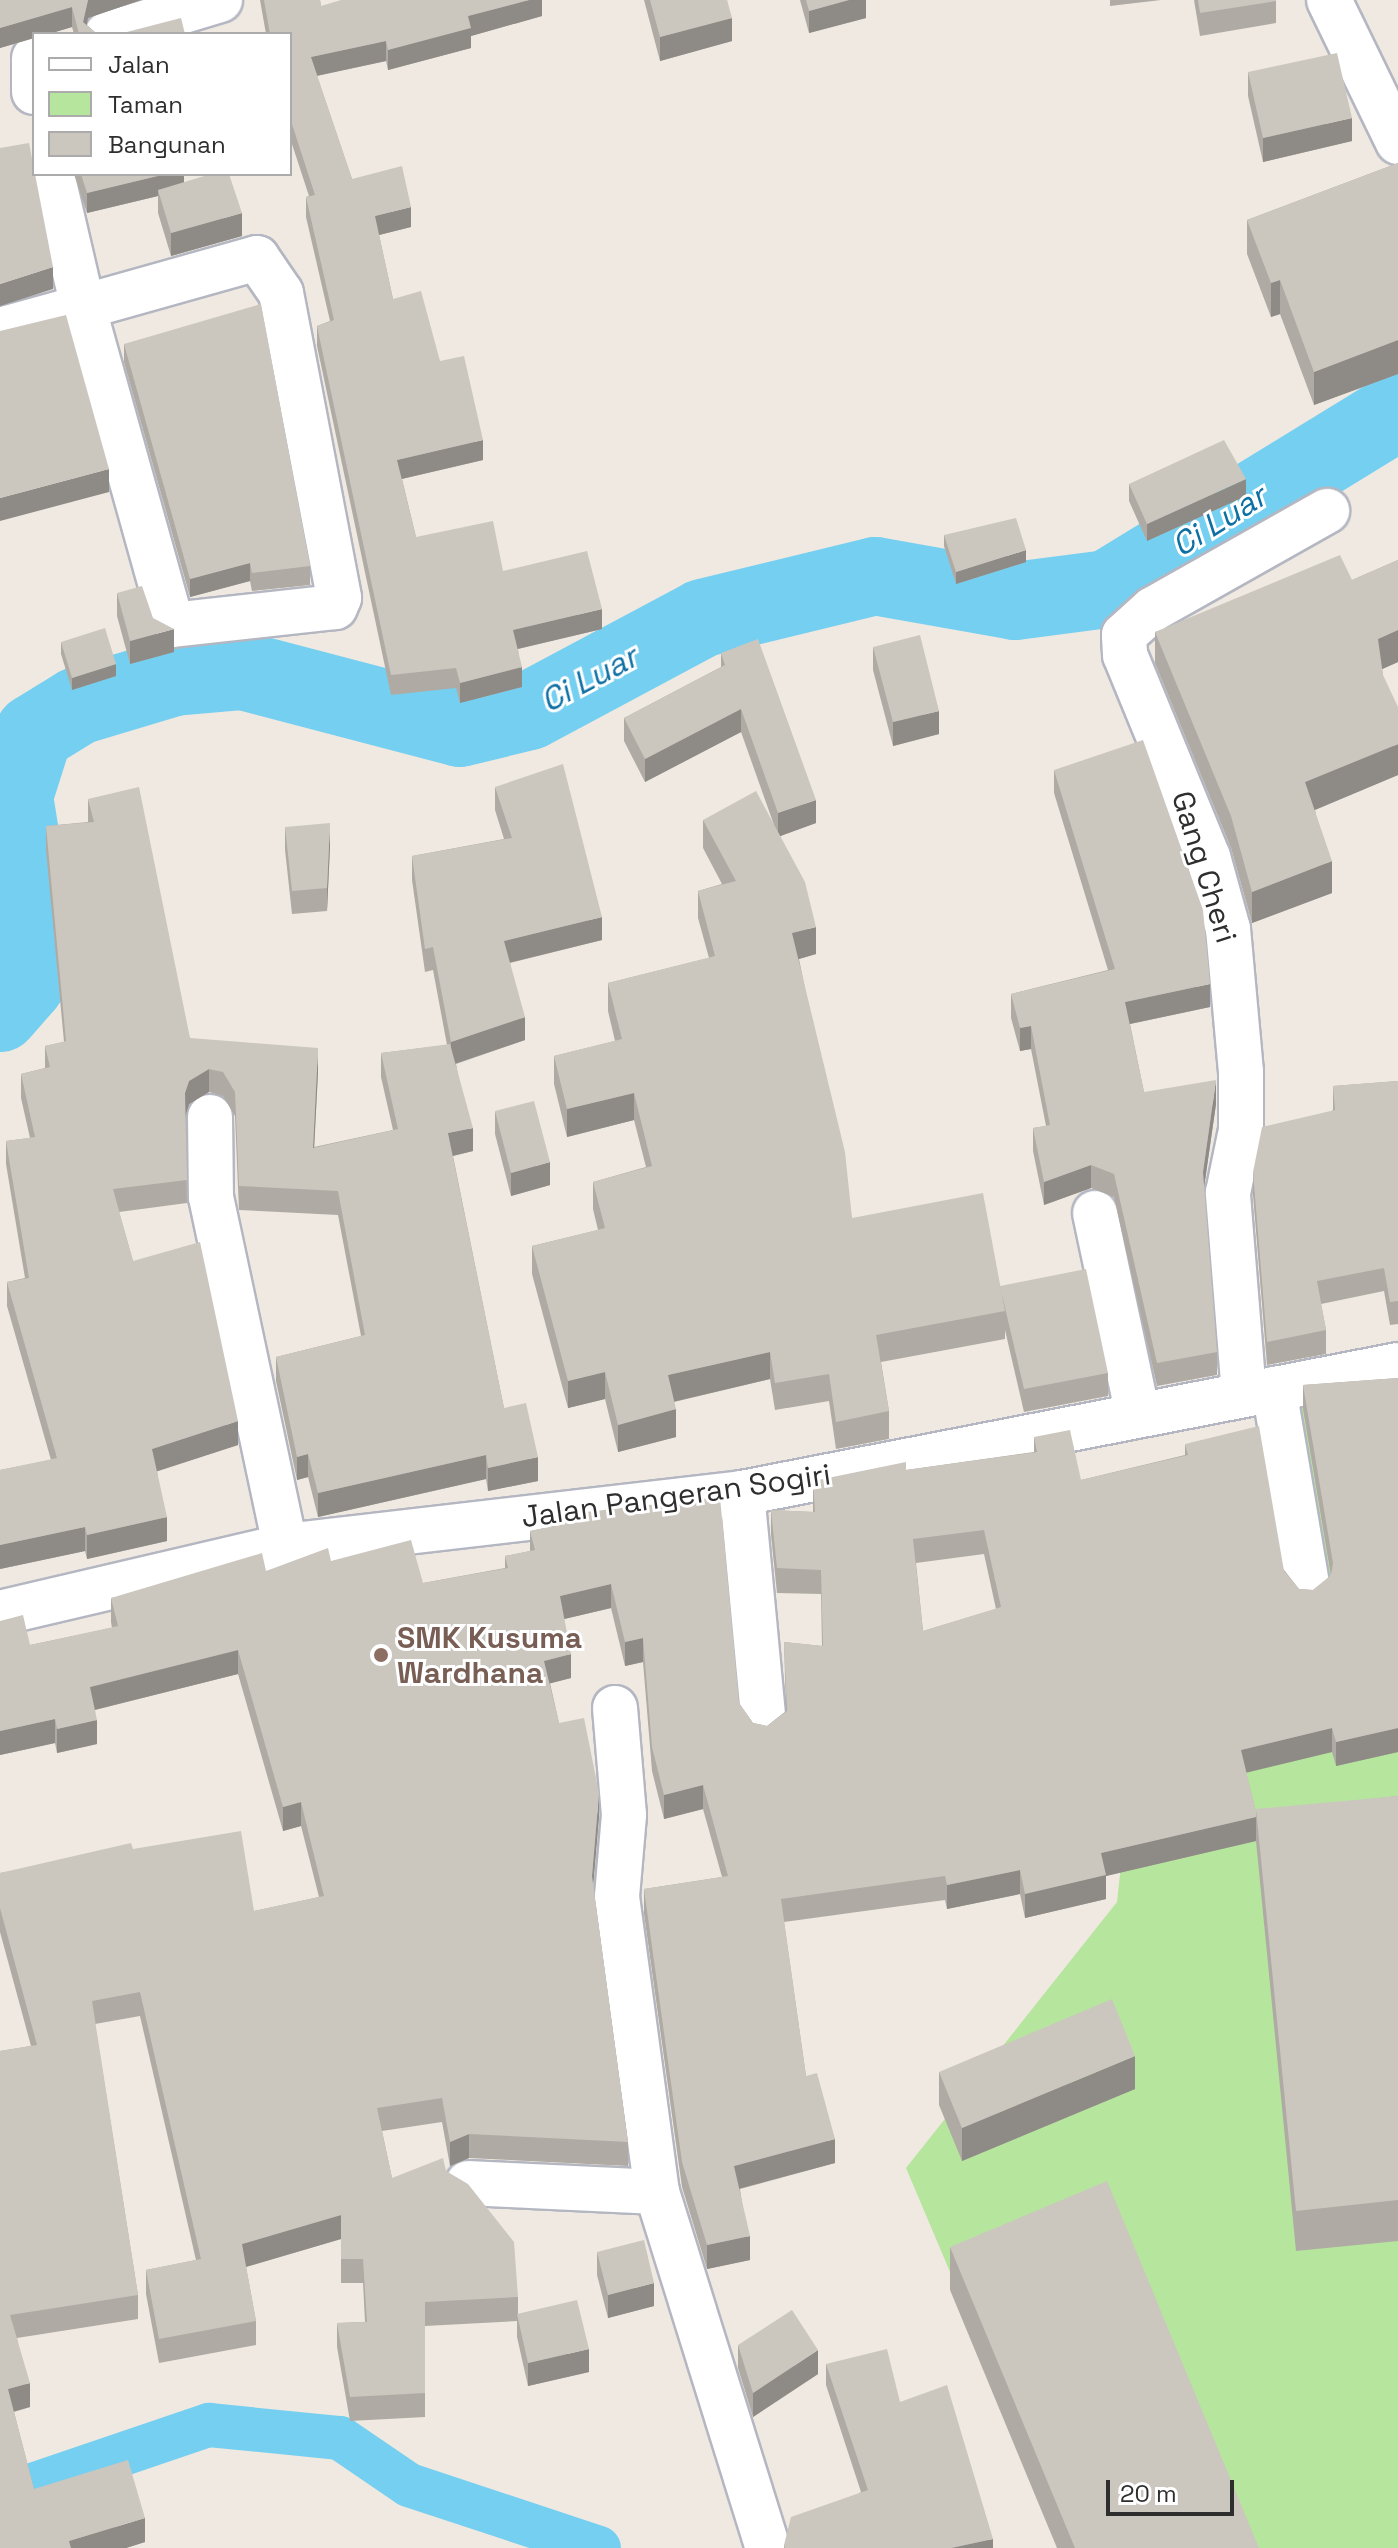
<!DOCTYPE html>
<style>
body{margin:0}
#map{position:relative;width:1398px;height:2548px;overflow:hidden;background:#efe9e1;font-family:"Space Grotesk",sans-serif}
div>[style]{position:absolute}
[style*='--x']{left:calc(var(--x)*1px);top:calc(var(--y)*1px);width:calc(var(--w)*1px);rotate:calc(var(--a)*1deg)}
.green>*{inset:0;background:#b6e59e}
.canal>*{height:44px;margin:-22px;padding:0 22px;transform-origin:22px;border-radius:22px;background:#75cff0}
.river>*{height:78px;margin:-39px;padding:0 39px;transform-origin:39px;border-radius:39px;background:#75cff0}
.roads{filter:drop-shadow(2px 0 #b4b7c1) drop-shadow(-2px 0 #b4b7c1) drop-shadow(0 2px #b4b7c1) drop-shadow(0 -2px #b4b7c1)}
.minor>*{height:44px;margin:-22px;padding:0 22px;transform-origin:22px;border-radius:22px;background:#fff}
.tertiary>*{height:44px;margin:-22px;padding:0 22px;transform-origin:22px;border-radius:22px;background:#fff}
.wall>*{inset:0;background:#afaba4}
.shaded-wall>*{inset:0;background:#8e8b86}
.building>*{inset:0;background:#cbc7bf}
.dots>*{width:22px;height:22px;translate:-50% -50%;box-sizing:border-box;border:4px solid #fff;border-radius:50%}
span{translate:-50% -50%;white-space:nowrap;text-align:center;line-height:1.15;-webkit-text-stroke:6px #fff;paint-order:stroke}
.street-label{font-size:30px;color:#2e2e2e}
.education-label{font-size:30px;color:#785e54;font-weight:700}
.left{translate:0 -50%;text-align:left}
.water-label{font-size:32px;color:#0d6fa3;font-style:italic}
.legend{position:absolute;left:32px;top:32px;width:260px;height:144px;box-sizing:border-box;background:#fff;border:2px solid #ababab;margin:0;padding:10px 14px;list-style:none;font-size:24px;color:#2e2e2e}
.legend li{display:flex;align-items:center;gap:16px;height:40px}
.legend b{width:40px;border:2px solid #ababab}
.scale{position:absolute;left:1106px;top:2480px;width:128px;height:36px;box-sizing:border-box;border:4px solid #2e2e2e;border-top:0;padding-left:10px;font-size:24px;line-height:28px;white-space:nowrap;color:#2e2e2e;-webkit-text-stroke:6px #fff;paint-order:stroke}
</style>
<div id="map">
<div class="green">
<div style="clip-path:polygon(1398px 1358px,1398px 2548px,1067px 2548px,906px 2168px,1117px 1902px,1141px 1682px,1288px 1378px)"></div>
</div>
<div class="canal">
<div style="--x:0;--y:2496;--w:221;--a:-18.8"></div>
<div style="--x:209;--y:2425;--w:132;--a:5.7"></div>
<div style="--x:340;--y:2438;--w:83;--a:34.3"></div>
<div style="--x:409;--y:2485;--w:200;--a:18.3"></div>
</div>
<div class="river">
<div style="--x:0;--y:1013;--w:40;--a:-49"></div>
<div style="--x:26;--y:983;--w:74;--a:-85.4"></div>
<div style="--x:32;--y:909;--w:114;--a:-99.1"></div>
<div style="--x:14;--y:796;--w:66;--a:-72.4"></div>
<div style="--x:34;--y:733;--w:52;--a:-31.5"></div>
<div style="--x:78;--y:706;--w:100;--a:-16.8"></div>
<div style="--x:174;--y:677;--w:69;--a:-5"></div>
<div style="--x:243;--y:671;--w:224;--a:14.7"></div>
<div style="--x:460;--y:728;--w:71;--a:-13.8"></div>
<div style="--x:529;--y:711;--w:197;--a:-28.1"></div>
<div style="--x:703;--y:618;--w:177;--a:-13.7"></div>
<div style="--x:875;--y:576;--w:142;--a:10.1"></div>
<div style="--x:1015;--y:601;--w:94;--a:-7.4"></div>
<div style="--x:1108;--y:589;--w:340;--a:-31.5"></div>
</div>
<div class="roads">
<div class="minor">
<div style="--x:1329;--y:0;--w:158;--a:64.1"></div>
<div style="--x:107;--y:34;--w:118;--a:-16.7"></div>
<div style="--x:34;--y:58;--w:34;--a:90"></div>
<div style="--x:0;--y:330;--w:86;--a:-15.5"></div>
<div style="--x:83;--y:307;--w:181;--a:-15.7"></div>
<div style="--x:257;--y:258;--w:42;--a:55.6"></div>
<div style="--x:281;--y:293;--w:310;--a:79.2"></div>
<div style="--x:339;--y:598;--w:10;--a:114"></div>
<div style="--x:335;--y:607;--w:164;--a:173.7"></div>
<div style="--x:172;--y:625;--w:330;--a:-105.6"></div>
<div style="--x:83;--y:307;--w:137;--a:-103.1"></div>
<div style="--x:210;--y:1117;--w:80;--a:89.3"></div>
<div style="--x:211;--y:1197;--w:357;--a:78"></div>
<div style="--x:1095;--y:1213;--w:202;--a:78"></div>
<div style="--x:1274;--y:1389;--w:204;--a:80.4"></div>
<div style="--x:1244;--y:1394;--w:202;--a:-94.6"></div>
<div style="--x:1228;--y:1193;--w:64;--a:-78.3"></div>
<div style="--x:1241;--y:1130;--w:58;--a:-90"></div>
<div style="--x:1241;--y:1072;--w:144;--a:-95.2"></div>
<div style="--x:1228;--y:929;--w:75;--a:-105.5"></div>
<div style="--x:1208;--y:857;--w:218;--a:-112.3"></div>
<div style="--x:1125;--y:655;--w:20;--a:-93"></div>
<div style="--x:1124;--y:635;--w:39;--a:-42"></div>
<div style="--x:1153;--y:609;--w:200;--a:-29.4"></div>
<div style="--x:742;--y:1493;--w:233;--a:84.6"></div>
<div style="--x:615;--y:1708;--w:107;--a:85.2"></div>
<div style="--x:624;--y:1815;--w:82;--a:94.9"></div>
<div style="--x:617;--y:1897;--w:298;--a:82.3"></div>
<div style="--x:657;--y:2192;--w:373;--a:72.7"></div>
<div style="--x:468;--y:2183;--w:189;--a:2.7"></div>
</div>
<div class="tertiary">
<div style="--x:0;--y:1613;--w:293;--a:-13.2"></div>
<div style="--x:285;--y:1546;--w:460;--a:-6.6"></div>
<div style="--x:742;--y:1493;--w:668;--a:-11.04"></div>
</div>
</div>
<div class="wall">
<div style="clip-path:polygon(0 0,141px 0,88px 18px,87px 25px,97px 34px,74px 34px,72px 27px,0 48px)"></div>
<div style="clip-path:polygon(260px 0,320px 0,321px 6px,542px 0,542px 16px,471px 36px,471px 48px,388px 70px,386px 61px,317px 76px,352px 179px,411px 227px,379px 235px,393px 299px,440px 361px,483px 460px,402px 479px,416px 537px,503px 571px,602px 629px,518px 649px,522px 687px,460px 703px,456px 688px,391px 695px,317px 346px,317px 326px,330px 321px,306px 217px,306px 197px,309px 196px,290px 138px,290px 34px,266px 34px)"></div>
<div style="clip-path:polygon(644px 0,727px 0,732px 41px,660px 61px)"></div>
<div style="clip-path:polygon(800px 0,866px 0,866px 18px,809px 33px)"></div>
<div style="clip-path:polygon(1110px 0,1161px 0,1110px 6px)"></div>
<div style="clip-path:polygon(1194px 0,1276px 0,1276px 23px,1200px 36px)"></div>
<div style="clip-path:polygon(1248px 72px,1352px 141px,1263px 162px,1248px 96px)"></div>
<div style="clip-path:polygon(1398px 163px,1398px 374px,1314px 405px,1280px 314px,1271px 317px,1247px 254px,1247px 220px)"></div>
<div style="clip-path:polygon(74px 174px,184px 174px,184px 182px,242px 236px,171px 256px,158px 213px,158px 196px,87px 213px)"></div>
<div style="clip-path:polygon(124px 344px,310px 566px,310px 585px,252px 591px,250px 581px,190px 597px,124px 362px)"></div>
<div style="clip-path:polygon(1129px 484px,1246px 496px,1147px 541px,1129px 501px)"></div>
<div style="clip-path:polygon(944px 535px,1026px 562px,956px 584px,944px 546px)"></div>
<div style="clip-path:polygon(1398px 560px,1398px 662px,1382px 669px,1398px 775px,1315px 810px,1332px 893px,1252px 923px,1231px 848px,1155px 663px,1155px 632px,1352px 580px)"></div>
<div style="clip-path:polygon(117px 593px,174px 652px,130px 664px,117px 616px)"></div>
<div style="clip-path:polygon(61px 642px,116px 676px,72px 690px,61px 654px)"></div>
<div style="clip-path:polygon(873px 647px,939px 734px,893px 746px,873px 670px)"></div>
<div style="clip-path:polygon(721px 653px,816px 823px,780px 836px,816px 954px,799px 959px,852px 1218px,1000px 1286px,1108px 1373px,1108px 1396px,1024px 1412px,1005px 1330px,1005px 1339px,881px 1362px,889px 1411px,889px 1439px,836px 1449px,829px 1401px,775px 1410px,770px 1379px,674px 1402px,676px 1437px,618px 1452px,605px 1399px,568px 1408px,532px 1274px,532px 1246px,598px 1230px,593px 1209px,593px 1182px,646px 1167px,634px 1120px,567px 1137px,554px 1084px,554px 1056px,615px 1041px,608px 1011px,608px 983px,709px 958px,698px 918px,698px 891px,722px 884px,703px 848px,703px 820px,774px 825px,741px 732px,645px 782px,624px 741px,624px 718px,721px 667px)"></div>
<div style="clip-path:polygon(1054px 770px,1210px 1007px,1130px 1024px,1144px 1092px,1216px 1104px,1204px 1187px,1217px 1352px,1217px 1375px,1157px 1386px,1114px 1197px,1091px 1188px,1044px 1205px,1033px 1151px,1033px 1128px,1046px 1126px,1031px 1049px,1020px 1051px,1011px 1018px,1011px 994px,1108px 970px,1054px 793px)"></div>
<div style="clip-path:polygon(495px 787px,602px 940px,510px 963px,525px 1040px,456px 1064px,473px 1151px,453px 1156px,504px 1408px,538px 1481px,488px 1491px,486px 1479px,318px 1517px,308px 1477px,297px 1480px,276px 1381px,276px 1357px,361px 1336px,338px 1215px,239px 1210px,235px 1116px,223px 1096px,209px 1092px,189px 1104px,186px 1115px,187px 1203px,119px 1212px,133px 1261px,238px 1445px,157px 1471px,167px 1541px,87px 1559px,85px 1551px,0 1569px,0 1470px,51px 1460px,7px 1306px,7px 1282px,25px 1278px,6px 1164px,6px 1141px,30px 1138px,21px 1098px,21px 1074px,45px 1068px,45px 1046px,64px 1042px,46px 850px,46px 826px,88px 822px,88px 799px,190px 1038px,318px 1072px,314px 1147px,393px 1130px,381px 1077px,381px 1053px,447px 1045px,433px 970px,425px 972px,412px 880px,412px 856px,504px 839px,495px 810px)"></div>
<div style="clip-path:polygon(285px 827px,330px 846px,327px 911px,292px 914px,285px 850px)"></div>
<div style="clip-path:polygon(1398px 1081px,1398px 1324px,1390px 1325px,1384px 1291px,1321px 1304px,1326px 1330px,1326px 1354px,1267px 1365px,1253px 1195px,1253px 1172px,1333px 1110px,1333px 1086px)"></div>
<div style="clip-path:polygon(495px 1111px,550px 1185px,511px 1196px,495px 1134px)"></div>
<div style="clip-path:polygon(evenodd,1398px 1378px,1398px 1752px,1336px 1766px,1332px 1752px,1246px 1772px,1256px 1812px,1398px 1796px,1398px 2241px,1296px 2251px,1256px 1841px,1106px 1876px,1106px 1899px,1025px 1918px,1020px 1894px,947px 1909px,945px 1900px,784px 1922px,806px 2076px,835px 2163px,740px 2189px,750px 2260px,707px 2269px,682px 2187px,644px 1914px,644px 1889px,722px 1877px,703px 1809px,664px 1819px,652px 1771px,643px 1662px,625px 1666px,611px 1608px,564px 1619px,571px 1678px,550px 1683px,559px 1723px,599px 1817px,593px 1885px,628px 2142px,628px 2166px,469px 2158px,450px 2166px,442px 2122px,382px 2131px,392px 2178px,446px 2171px,518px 2297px,518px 2314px,589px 2372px,528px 2386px,517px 2337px,517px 2321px,425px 2326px,425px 2417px,350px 2421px,337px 2347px,337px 2323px,365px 2322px,363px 2283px,341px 2283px,341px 2239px,246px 2267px,256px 2321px,256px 2345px,159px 2363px,146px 2294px,146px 2270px,196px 2260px,140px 2016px,95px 2024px,138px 2295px,138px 2319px,17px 2338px,30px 2407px,14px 2412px,34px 2489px,145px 2542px,126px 2548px,0 2548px,0 2051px,31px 2046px,0 1932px,0 1873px,133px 1849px,254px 1911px,319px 1897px,301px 1826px,283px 1831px,238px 1674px,95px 1710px,97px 1744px,57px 1753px,55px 1743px,0 1755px,0 1621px,30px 1645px,112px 1628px,111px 1622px,111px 1598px,266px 1571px,331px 1561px,423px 1583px,505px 1568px,505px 1556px,530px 1551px,530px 1531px,559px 1525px,559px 1515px,739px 1703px,753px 1723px,767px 1726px,786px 1711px,784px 1642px,822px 1646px,821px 1594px,777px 1593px,771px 1535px,771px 1510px,813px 1512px,813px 1481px,906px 1470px,1034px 1452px,1034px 1437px,1081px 1480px,1185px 1455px,1185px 1444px,1299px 1589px,1313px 1590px,1331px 1576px,1303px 1409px,1303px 1385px,1398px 1378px,984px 1554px,996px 1609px,923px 1631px,916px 1563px,984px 1554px)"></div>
<div style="clip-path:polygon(939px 2072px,1135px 2089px,962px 2161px,939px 2105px)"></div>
<div style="clip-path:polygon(950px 2247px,1259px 2548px,1057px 2548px,950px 2290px)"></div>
<div style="clip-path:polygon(597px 2252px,654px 2306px,608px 2318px,597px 2275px)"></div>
<div style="clip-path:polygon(738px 2345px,818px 2374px,753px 2417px,738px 2368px)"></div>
<div style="clip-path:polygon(826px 2364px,900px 2402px,993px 2548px,784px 2548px,784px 2545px,861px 2492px,826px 2385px)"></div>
</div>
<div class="shaded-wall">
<div style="clip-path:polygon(88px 0,141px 0,88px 18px,85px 34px,83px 22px)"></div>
<div style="clip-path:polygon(529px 0,542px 0,542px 16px,471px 36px,471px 48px,388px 70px,388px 50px,468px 16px)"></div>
<div style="clip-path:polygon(849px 0,866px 0,866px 18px,809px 33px,809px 11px)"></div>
<div style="clip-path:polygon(72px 7px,72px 27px,49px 34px,34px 34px,34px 38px,0 48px,0 28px)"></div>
<div style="clip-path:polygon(732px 18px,732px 41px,660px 61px,660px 37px)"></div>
<div style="clip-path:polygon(386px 41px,386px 61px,311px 77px,311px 57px)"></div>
<div style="clip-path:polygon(1352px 118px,1352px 141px,1263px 162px,1263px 138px)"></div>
<div style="clip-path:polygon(166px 174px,184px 174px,184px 190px,158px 190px,158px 196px,87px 213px,87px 193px)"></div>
<div style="clip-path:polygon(411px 207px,411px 227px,375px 236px,375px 216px)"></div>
<div style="clip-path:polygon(242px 213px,242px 236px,171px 256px,171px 233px)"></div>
<div style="clip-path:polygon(53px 267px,53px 289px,0 306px,0 284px)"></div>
<div style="clip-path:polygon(1280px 280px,1280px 314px,1271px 317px,1271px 283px)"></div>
<div style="clip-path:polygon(1398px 340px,1398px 374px,1314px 405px,1314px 372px)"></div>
<div style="clip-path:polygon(483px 440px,483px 460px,397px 480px,397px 460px)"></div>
<div style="clip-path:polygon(109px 469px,109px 492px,0 521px,0 498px)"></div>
<div style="clip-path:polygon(1246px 479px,1246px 496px,1147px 541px,1147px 524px)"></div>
<div style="clip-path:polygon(1026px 550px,1026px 562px,956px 584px,956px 572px)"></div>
<div style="clip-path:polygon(250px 563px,250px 581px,190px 597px,190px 579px)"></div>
<div style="clip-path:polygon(602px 609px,602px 629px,513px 650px,513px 630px)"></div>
<div style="clip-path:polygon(174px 629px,174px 652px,130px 664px,130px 641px)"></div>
<div style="clip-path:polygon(1398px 630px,1398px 662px,1378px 671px,1378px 639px)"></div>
<div style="clip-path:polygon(116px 664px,116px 676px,72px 690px,72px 678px)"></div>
<div style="clip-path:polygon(522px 667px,522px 687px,460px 703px,460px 683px)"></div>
<div style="clip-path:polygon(741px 709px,741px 732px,645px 782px,645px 759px)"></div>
<div style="clip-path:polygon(939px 711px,939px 734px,893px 746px,893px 722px)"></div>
<div style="clip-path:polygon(1398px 744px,1398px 775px,1305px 814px,1305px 782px)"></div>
<div style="clip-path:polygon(816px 800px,816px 823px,778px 837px,778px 813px)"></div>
<div style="clip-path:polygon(330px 823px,330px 846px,327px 911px,327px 888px)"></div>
<div style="clip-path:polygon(1332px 861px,1332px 893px,1252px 923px,1252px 892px)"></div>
<div style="clip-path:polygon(602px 917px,602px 940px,504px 964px,504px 941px)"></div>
<div style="clip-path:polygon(816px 927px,816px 954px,792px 961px,792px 933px)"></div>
<div style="clip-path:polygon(1210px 984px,1210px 1007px,1125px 1025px,1125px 1002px)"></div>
<div style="clip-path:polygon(525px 1017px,525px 1040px,451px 1065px,451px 1042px)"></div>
<div style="clip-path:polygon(1031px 1026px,1031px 1049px,1020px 1051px,1020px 1028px)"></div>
<div style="clip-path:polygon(318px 1048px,318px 1072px,313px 1171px,313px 1148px)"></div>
<div style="clip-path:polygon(209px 1069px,209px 1092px,189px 1104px,185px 1117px,185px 1093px,189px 1081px)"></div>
<div style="clip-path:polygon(1216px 1080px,1216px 1104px,1203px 1195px,1203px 1172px)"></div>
<div style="clip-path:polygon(634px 1093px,634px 1120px,567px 1137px,567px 1109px)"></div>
<div style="clip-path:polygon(473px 1128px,473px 1151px,448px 1157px,448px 1133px)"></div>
<div style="clip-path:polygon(550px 1162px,550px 1185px,511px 1196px,511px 1173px)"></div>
<div style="clip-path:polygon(1091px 1165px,1091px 1188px,1044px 1205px,1044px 1182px)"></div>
<div style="clip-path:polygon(770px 1352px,770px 1379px,668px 1403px,668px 1375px)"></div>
<div style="clip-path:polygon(605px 1372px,605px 1399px,568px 1408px,568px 1381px)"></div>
<div style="clip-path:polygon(676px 1409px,676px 1437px,618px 1452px,618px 1425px)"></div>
<div style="clip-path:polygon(238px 1421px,238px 1445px,152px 1473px,152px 1449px)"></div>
<div style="clip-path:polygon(308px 1454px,308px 1477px,297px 1480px,297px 1457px)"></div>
<div style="clip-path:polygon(486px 1455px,486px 1479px,318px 1517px,318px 1493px)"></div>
<div style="clip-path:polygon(538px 1457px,538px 1481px,488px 1491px,488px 1468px)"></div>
<div style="clip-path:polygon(167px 1517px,167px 1541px,87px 1559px,87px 1535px)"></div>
<div style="clip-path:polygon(85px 1527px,85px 1551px,0 1569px,0 1545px)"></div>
<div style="clip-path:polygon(611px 1584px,611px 1608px,560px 1620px,560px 1596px)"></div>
<div style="clip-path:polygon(643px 1638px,643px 1662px,625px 1666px,625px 1642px)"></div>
<div style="clip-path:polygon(238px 1650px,238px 1674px,90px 1711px,90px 1687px)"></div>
<div style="clip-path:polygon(571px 1654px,571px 1678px,544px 1685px,544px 1661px)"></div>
<div style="clip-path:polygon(55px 1719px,55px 1743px,0 1755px,0 1731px)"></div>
<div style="clip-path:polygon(97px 1720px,97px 1744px,57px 1753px,57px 1729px)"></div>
<div style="clip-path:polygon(1332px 1728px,1332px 1752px,1241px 1774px,1241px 1750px)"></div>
<div style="clip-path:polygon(1398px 1728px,1398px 1752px,1336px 1766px,1336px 1742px)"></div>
<div style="clip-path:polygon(703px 1785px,703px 1809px,664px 1819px,664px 1795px)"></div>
<div style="clip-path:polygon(599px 1793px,599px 1817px,592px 1900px,592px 1876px)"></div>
<div style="clip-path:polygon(301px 1802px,301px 1826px,283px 1831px,283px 1807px)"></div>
<div style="clip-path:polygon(1256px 1817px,1256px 1841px,1106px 1876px,1106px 1899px,1025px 1918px,1025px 1894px,1101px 1853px)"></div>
<div style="clip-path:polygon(1020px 1870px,1020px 1894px,947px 1909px,947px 1885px)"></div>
<div style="clip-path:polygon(1135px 2056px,1135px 2089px,962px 2161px,962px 2128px)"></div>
<div style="clip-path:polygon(469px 2134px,469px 2158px,450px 2166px,450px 2142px)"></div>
<div style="clip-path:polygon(835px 2139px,835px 2163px,734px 2190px,734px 2166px)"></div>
<div style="clip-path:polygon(341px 2215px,341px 2239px,242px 2268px,242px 2244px)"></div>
<div style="clip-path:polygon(750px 2236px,750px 2260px,707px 2269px,707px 2245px)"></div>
<div style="clip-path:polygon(654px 2283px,654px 2306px,608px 2318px,608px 2295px)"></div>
<div style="clip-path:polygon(589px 2349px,589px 2372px,528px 2386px,528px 2363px)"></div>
<div style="clip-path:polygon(818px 2350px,818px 2374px,753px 2417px,753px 2393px)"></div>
<div style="clip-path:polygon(30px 2383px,30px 2407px,8px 2413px,8px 2389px)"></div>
<div style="clip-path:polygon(145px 2518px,145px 2542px,126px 2548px,69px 2548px,69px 2541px)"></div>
<div style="clip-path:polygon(993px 2539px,993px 2548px,951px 2548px)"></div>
</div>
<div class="building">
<div style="clip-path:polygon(0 0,88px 0,83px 22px,97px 34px,79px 34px,72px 7px,0 28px)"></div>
<div style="clip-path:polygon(264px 0,320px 0,321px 6px,341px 0,529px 0,468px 16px,471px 28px,388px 50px,386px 41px,311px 57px,352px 179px,402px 166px,411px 207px,375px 216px,393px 299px,421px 291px,440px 361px,464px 356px,483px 440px,397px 460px,416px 537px,493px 521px,503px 571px,587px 551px,602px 609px,513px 630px,522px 667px,460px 683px,456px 668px,391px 675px,317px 326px,334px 320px,306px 197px,315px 195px,290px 118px,290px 34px,270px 34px)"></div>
<div style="clip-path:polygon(650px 0,727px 0,732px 18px,660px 37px)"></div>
<div style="clip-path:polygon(806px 0,849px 0,809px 11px)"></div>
<div style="clip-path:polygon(1198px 0,1276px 0,1276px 1px,1200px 13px)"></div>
<div style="clip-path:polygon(181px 18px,185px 34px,119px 34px)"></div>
<div style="clip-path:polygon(1337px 53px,1352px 118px,1263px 138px,1248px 72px)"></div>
<div style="clip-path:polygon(29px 143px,53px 267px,0 284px,0 148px)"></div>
<div style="clip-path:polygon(1398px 163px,1398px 340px,1314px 372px,1280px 280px,1271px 283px,1247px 220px)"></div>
<div style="clip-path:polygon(81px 174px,166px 174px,87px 193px)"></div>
<div style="clip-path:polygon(211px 174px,229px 174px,242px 213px,171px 233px,158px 190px)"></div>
<div style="clip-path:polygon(261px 304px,310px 566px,252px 573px,250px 563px,190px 579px,124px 344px)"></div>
<div style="clip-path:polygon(66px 315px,109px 469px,0 498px,0 331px)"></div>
<div style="clip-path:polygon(1224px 440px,1246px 479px,1147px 524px,1129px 484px)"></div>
<div style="clip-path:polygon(1016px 518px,1026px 550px,956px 572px,944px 535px)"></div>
<div style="clip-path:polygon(1340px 555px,1352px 580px,1398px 560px,1398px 630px,1378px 639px,1383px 675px,1398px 707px,1398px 744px,1305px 782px,1332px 861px,1252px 892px,1231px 816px,1155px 632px)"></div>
<div style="clip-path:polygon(142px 586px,153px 618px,174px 629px,130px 641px,117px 593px)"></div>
<div style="clip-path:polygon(105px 628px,116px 664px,72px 678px,61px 642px)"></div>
<div style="clip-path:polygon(920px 635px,939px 711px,893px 722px,873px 647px)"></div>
<div style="clip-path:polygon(758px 639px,816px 800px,778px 813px,741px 709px,645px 759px,624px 718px,725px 665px,721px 653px)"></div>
<div style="clip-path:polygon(1143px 740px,1203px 910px,1210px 984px,1125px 1002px,1144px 1092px,1216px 1080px,1203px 1172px,1217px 1352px,1157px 1363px,1114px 1174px,1091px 1165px,1044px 1182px,1033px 1128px,1050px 1125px,1031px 1026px,1020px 1028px,1011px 994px,1115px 969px,1054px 770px)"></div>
<div style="clip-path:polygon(563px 764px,602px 917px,504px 941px,525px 1017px,451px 1042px,433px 947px,425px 949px,412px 856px,512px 838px,495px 787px)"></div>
<div style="clip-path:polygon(139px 787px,190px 1038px,318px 1048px,313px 1148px,398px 1129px,381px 1053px,450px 1044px,473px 1128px,448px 1133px,504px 1408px,526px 1403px,538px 1457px,488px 1468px,486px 1455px,318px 1493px,308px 1454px,297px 1457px,276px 1357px,365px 1335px,338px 1191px,239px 1186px,235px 1092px,223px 1072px,209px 1069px,189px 1081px,185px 1093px,187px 1180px,113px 1189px,133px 1261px,200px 1242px,238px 1421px,152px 1449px,167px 1517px,87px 1535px,85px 1527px,0 1545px,0 1470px,57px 1458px,7px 1282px,29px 1278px,6px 1141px,35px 1137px,21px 1074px,50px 1067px,45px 1046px,66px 1041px,46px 826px,94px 822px,88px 799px)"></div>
<div style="clip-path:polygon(756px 791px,805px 882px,816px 927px,792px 933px,845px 1152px,852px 1218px,983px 1193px,1005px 1311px,876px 1335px,889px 1411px,836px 1422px,829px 1374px,775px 1383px,770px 1352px,668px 1375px,676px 1409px,618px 1425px,605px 1372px,568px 1381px,532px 1246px,605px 1228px,593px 1182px,652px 1166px,634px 1093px,567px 1109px,554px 1056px,622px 1039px,608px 983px,715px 956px,698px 891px,736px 881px,703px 820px)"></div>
<div style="clip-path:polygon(330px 823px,327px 888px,292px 891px,285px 827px)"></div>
<div style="clip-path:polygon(1398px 1081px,1398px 1301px,1390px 1302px,1384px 1268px,1317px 1281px,1326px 1330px,1267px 1342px,1253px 1172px,1262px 1127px,1335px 1110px,1333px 1086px)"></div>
<div style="clip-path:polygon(534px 1101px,550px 1162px,511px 1173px,495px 1111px)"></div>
<div style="clip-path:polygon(1086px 1269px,1108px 1373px,1024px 1389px,1000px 1286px)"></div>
<div style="clip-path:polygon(evenodd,1398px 1378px,1398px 1728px,1336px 1742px,1332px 1728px,1241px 1750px,1256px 1812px,1256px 1817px,1101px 1853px,1106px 1875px,1025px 1894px,1020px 1870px,947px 1885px,945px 1876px,781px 1899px,806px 2076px,817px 2073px,835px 2139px,734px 2166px,750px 2236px,707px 2245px,682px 2162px,644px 1889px,728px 1876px,703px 1785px,664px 1795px,652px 1747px,643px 1638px,625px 1642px,611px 1584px,560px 1596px,571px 1654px,544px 1661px,559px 1723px,584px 1718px,599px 1793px,592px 1876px,628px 2142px,469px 2134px,450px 2142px,442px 2098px,377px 2108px,392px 2178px,443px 2158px,446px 2171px,468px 2184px,514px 2242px,518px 2297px,425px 2302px,425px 2393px,350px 2397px,337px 2323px,367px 2322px,363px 2259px,341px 2259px,341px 2215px,242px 2244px,256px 2321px,159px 2339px,146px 2270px,201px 2259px,140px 1992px,92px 2001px,138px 2295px,10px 2315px,30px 2383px,8px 2389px,34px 2489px,128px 2460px,145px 2518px,69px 2541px,71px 2548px,0 2548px,0 2051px,37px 2045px,0 1908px,0 1873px,131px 1843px,133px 1849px,241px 1831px,254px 1911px,324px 1896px,301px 1802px,283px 1807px,238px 1650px,90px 1687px,97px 1720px,57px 1729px,55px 1719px,0 1731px,0 1621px,23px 1615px,30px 1645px,118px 1626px,111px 1598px,262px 1553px,266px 1571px,328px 1548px,331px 1561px,411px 1540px,423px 1583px,508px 1568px,505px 1556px,535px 1550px,530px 1531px,560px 1525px,559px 1515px,720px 1497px,739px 1703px,753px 1723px,767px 1726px,787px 1711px,784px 1642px,823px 1646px,821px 1570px,777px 1568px,771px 1510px,815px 1512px,813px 1481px,906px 1462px,906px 1470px,1037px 1452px,1034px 1437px,1070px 1430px,1081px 1480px,1188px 1455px,1185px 1444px,1259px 1426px,1284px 1571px,1299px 1589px,1313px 1590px,1331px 1575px,1333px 1563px,1303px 1385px,1398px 1378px,984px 1530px,1001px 1607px,923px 1631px,913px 1539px,984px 1530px)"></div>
<div style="clip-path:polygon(1398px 1796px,1398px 2200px,1296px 2211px,1256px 1809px)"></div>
<div style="clip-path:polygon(1112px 1999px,1135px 2056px,962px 2128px,939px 2072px)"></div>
<div style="clip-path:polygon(1107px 2181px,1259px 2548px,1075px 2548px,950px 2247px)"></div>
<div style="clip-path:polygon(644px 2240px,654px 2283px,608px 2295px,597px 2252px)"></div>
<div style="clip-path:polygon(577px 2300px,589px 2349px,528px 2363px,517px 2314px)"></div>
<div style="clip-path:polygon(792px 2310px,818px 2350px,753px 2393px,738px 2345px)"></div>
<div style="clip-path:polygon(887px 2349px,900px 2402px,947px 2385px,993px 2539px,951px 2548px,785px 2548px,784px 2545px,791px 2517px,868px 2490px,826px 2364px)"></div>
</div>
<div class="dots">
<div style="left:381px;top:1655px;background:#8d6e63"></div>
</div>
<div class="street-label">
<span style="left:1204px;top:867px;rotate:73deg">Gang Cheri</span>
<span style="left:676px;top:1496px;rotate:-8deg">Jalan Pangeran Sogiri</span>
</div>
<div class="education-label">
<span class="left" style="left:397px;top:1655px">SMK Kusuma<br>Wardhana</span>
</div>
<div class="water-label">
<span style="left:1219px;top:521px;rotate:-32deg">Ci Luar</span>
<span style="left:589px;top:679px;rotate:-28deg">Ci Luar</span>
</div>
<ul class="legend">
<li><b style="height:10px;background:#fff"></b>Jalan</li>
<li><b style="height:22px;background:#b6e59e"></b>Taman</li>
<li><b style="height:22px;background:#cbc7bf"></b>Bangunan</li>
</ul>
<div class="scale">20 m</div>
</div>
